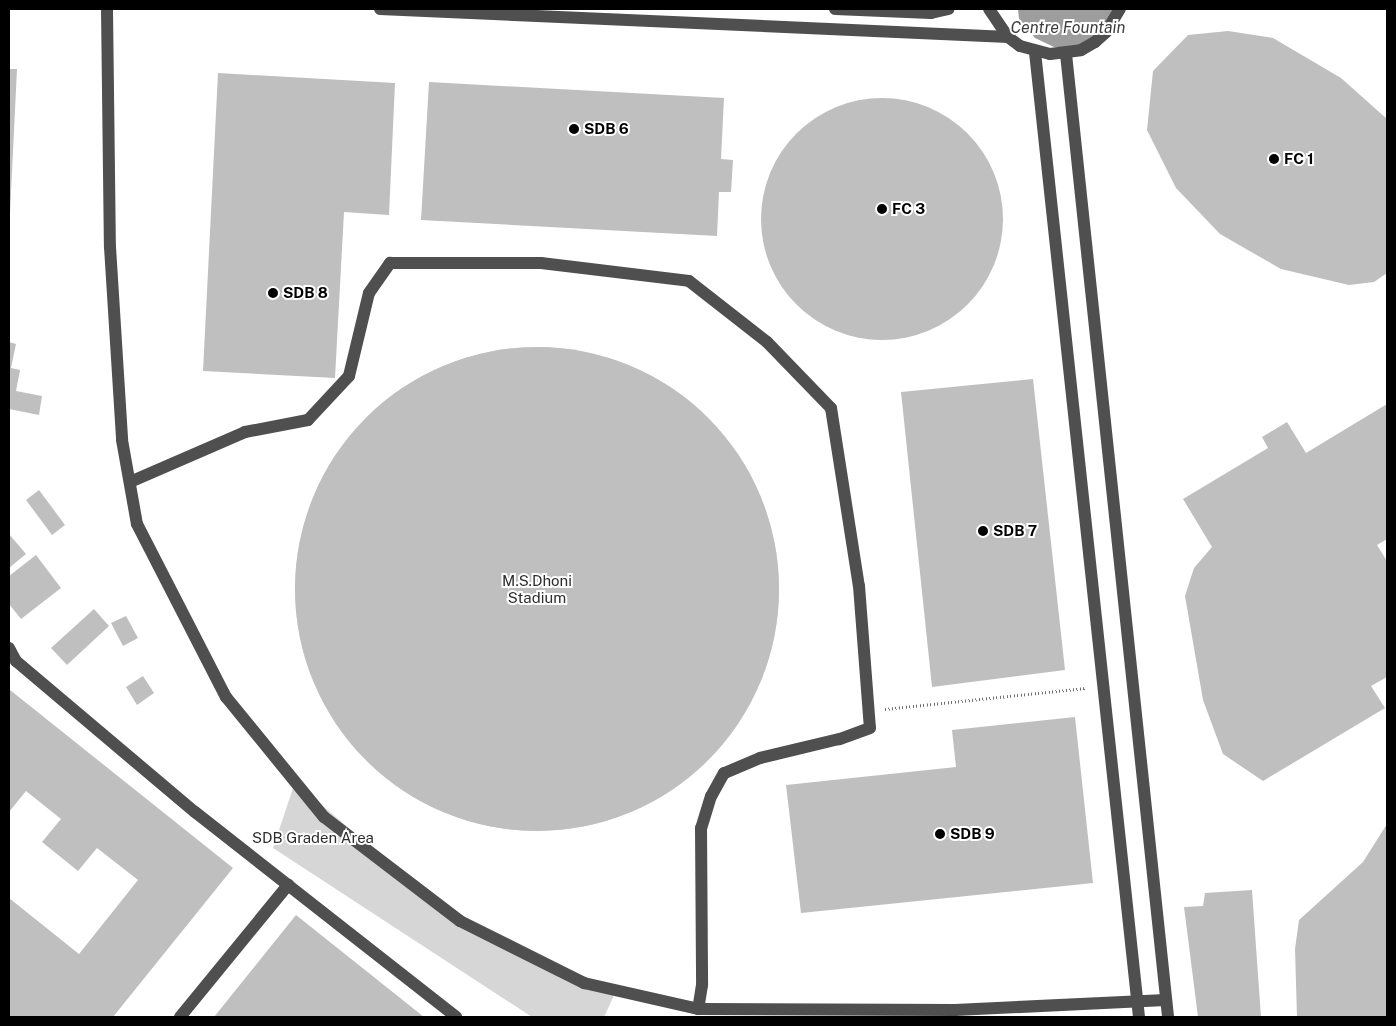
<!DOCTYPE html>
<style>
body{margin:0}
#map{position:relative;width:1396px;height:1026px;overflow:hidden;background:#fff;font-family:"Public Sans",sans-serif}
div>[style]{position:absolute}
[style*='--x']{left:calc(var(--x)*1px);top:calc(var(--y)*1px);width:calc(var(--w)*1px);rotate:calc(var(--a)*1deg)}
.green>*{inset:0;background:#d6d6d6}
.round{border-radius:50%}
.water>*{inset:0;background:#9d9d9d}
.building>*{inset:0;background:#bfbfbf}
.path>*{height:3px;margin-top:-1.5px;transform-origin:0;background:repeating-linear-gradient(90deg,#717171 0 1px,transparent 0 3.5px)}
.minor>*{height:12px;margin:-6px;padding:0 6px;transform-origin:6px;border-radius:6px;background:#4f4f4f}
.dots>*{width:14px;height:14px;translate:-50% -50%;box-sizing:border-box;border:2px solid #fff;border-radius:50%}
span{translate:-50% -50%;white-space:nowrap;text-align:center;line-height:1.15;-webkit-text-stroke:4px #fff;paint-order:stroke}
.poi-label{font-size:15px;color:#000;font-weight:700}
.left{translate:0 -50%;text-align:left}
.park-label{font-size:15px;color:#2d2d2d}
.water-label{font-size:16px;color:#3e3e3e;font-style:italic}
.frame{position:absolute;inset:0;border:10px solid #000;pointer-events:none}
</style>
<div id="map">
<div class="green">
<div class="round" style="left:295px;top:347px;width:484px;height:484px"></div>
<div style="clip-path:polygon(295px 782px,449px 914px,616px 991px,604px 1017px,532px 1017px,273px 848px)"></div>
</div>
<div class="water">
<div style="clip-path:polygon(1018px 9px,1119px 9px,1085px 47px,1054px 47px,1035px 38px,1019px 19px)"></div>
</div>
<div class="building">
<div style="clip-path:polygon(1228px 31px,1273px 38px,1341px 78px,1387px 119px,1387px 273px,1374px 282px,1349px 285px,1281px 269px,1220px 234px,1176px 188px,1147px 130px,1153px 71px,1188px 35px)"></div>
<div style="clip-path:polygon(9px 69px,17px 69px,10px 213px,9px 213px)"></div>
<div style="clip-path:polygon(218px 73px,395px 83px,389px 215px,344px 212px,335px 378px,203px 371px)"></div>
<div style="clip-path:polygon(429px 82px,724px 98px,721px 159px,733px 160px,731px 192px,719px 192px,717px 236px,421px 220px)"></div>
<div class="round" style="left:761px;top:98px;width:242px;height:242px"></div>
<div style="clip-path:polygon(9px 342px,16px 344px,11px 368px,20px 370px,16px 391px,42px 396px,39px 415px,9px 409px)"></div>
<div class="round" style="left:295px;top:347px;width:484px;height:484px"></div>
<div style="clip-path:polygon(1033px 379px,1065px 670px,932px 687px,901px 392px)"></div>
<div style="clip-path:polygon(1387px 404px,1387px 539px,1377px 545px,1387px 561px,1387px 677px,1371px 686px,1385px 708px,1263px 781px,1223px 754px,1203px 700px,1185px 596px,1194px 568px,1212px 547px,1183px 499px,1268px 448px,1262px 437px,1287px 422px,1306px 453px)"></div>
<div style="clip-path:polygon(39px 490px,65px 525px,52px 535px,26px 500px)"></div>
<div style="clip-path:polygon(9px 534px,26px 554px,9px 568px)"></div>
<div style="clip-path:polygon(36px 555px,61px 588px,21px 619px,9px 604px,9px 576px)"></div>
<div style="clip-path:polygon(94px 609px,109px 626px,67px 665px,51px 648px)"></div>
<div style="clip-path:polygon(126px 616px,138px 638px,123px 646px,111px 623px)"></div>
<div style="clip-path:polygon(143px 676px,154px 693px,137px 705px,126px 687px)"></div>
<div style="clip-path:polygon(10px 690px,233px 868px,113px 1017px,9px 1017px,9px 898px,79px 954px,138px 880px,97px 848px,78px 871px,42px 842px,61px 819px,26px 791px,9px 812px)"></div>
<div style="clip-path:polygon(1075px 717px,1093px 883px,801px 913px,786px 785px,956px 767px,952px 730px)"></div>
<div style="clip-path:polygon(1387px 824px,1387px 1017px,1297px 1017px,1295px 949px,1299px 920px,1363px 862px)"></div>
<div style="clip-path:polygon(1252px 890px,1261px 1017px,1198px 1017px,1184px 907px,1203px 906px,1205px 893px)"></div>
<div style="clip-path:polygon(296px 915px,424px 1017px,214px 1017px)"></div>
</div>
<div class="path">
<div style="--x:885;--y:709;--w:202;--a:-6"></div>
</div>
<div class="minor">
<div style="--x:107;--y:9;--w:238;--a:89.3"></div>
<div style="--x:110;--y:247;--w:193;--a:86.4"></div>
<div style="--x:122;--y:440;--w:85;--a:79.9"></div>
<div style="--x:137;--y:524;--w:195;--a:62.8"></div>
<div style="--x:226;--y:697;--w:155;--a:50.8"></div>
<div style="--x:324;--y:817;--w:171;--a:37.4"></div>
<div style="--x:460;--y:921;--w:139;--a:26.6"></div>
<div style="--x:584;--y:983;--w:117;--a:12.8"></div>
<div style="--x:698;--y:1009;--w:257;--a:0.2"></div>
<div style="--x:955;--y:1010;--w:211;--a:-2.7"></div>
<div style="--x:380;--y:9;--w:629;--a:2.55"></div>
<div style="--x:835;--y:9;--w:96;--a:2.4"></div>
<div style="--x:931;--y:13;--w:18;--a:-13"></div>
<div style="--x:989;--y:9;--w:34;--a:56"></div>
<div style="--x:1008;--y:37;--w:15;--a:37"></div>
<div style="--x:1020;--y:46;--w:31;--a:15"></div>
<div style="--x:1050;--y:54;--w:31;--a:-7"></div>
<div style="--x:1081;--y:50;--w:16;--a:-30"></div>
<div style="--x:1095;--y:42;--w:15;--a:-42"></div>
<div style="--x:1106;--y:32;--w:27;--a:-59"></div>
<div style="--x:1035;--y:52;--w:971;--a:83.85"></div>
<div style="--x:1066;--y:54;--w:968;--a:83.95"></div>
<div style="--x:130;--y:482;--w:125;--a:-23.5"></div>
<div style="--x:245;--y:432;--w:64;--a:-10.8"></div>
<div style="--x:308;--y:420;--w:60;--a:-47"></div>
<div style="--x:349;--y:376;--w:85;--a:-76.5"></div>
<div style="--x:369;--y:293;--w:37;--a:-55"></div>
<div style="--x:390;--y:263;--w:151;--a:0"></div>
<div style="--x:541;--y:263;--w:149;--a:6.9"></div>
<div style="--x:689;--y:281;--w:99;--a:38"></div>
<div style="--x:767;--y:342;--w:92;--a:45.9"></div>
<div style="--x:831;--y:408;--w:180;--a:81.1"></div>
<div style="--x:859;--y:586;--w:142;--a:85.6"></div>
<div style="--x:870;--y:728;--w:33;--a:160"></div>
<div style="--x:839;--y:739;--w:81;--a:166.5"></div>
<div style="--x:760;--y:758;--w:39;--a:157"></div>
<div style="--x:724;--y:773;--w:26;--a:119"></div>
<div style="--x:711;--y:796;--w:34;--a:107"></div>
<div style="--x:701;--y:828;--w:157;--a:89.6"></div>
<div style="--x:702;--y:985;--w:24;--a:99"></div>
<div style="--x:9;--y:648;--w:15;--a:62"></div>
<div style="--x:16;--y:661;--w:234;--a:40.2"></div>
<div style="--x:195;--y:812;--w:332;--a:38.1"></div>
<div style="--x:180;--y:1017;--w:171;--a:-50.7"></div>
</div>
<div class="dots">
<div style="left:574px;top:129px;background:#000"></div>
<div style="left:1274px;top:159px;background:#000"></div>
<div style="left:882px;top:209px;background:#000"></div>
<div style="left:273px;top:293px;background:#000"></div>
<div style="left:983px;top:531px;background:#000"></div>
<div style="left:940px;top:834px;background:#000"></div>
</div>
<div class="poi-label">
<span class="left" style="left:584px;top:129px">SDB 6</span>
<span class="left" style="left:1284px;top:159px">FC 1</span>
<span class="left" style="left:892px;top:209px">FC 3</span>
<span class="left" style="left:283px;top:293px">SDB 8</span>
<span class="left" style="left:993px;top:531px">SDB 7</span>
<span class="left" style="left:950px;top:834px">SDB 9</span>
</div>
<div class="park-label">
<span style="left:537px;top:589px">M.S.Dhoni<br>Stadium</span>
<span style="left:313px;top:838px">SDB Graden Area</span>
</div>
<div class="water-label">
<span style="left:1068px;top:28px">Centre Fountain</span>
</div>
<div class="frame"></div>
</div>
